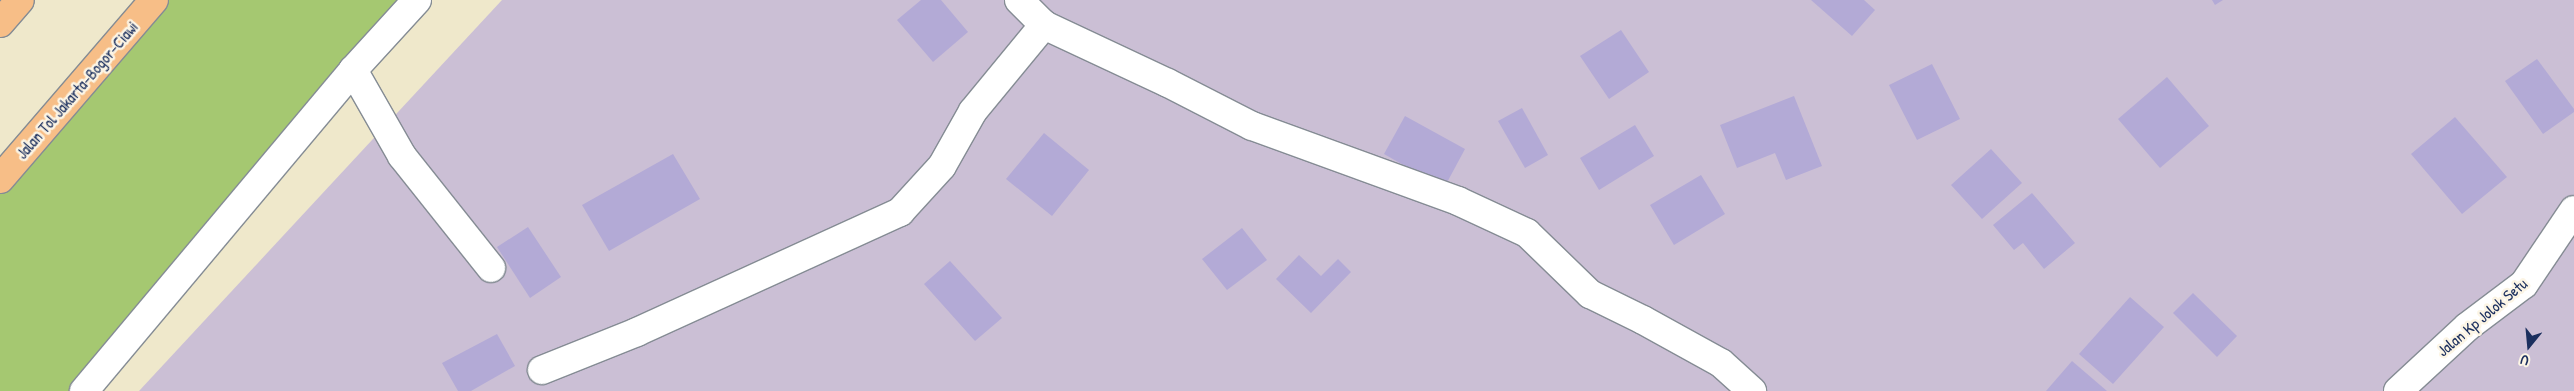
<!DOCTYPE html>
<meta charset="utf-8">
<style>
body{margin:0}
#map{position:relative;width:2574px;height:391px;overflow:hidden;background:#efe8cb;font-family:"Patrick Hand",sans-serif}
div>[style]{position:absolute}
[style*='--x']{left:calc(var(--x)*1px);top:calc(var(--y)*1px);width:calc(var(--w)*1px);rotate:calc(var(--a)*1deg)}
.industrial>*{inset:0;background:#cbbfd5}
.green>*{inset:0;background:#a5c871}
.building>*{inset:0;background:#b3aad6}
.roads{filter:drop-shadow(1px 0 #858c94) drop-shadow(-1px 0 #858c94) drop-shadow(0 1px #858c94) drop-shadow(0 -1px #858c94)}
.minor>*{height:28px;margin:-14px;padding:0 14px;transform-origin:14px;border-radius:14px;background:#fff}
.motorway>*{height:28px;margin:-14px;padding:0 14px;transform-origin:14px;border-radius:14px;background:#f7be87}
span{translate:-50% -50%;white-space:nowrap;text-align:center;line-height:1.15;-webkit-text-stroke:5px #fcf5e5;paint-order:stroke}
.street-label{font-size:16px;color:#1b2f5e}
.north{position:absolute;left:2504px;top:321px;width:50px;height:50px;-webkit-text-stroke:4px #fcf5e5;paint-order:stroke;rotate:197deg;font-size:14px;font-weight:700;line-height:20px;text-align:center;color:#1b2f5e}
.north::after{content:'';display:block;margin:auto;width:18px;height:22px;background:#1b2f5e;clip-path:polygon(50% 0,100% 100%,50% 72%,0 100%)}
</style>
<div id="map">
<div class="industrial">
<div style="clip-path:polygon(502px 0,2574px 0,2574px 391px,139px 391px)"></div>
</div>
<div class="green">
<div style="clip-path:polygon(155px 0,417px 0,79px 391px,0 391px,0 180px)"></div>
</div>
<div class="building">
<div style="clip-path:polygon(921px 0,941px 0,968px 32px,933px 62px,897px 20px)"></div>
<div style="clip-path:polygon(1811px 0,1864px 0,1875px 10px,1852px 36px)"></div>
<div style="clip-path:polygon(2212px 0,2223px 0,2215px 5px)"></div>
<div style="clip-path:polygon(1621px 30px,1649px 72px,1609px 99px,1580px 56px)"></div>
<div style="clip-path:polygon(2537px 59px,2574px 109px,2574px 112px,2543px 134px,2505px 81px)"></div>
<div style="clip-path:polygon(1932px 64px,1960px 119px,1917px 140px,1889px 85px)"></div>
<div style="clip-path:polygon(2167px 77px,2209px 126px,2160px 168px,2118px 119px)"></div>
<div style="clip-path:polygon(1794px 96px,1822px 166px,1786px 180px,1775px 153px,1737px 168px,1720px 125px)"></div>
<div style="clip-path:polygon(1522px 108px,1548px 155px,1525px 168px,1498px 121px)"></div>
<div style="clip-path:polygon(1405px 116px,1465px 149px,1444px 188px,1384px 154px)"></div>
<div style="clip-path:polygon(2455px 117px,2507px 177px,2462px 214px,2411px 154px)"></div>
<div style="clip-path:polygon(1635px 125px,1654px 156px,1599px 190px,1580px 158px)"></div>
<div style="clip-path:polygon(1044px 133px,1089px 170px,1052px 216px,1006px 179px)"></div>
<div style="clip-path:polygon(1991px 149px,2022px 183px,1982px 219px,1951px 185px)"></div>
<div style="clip-path:polygon(673px 154px,700px 199px,609px 251px,582px 205px)"></div>
<div style="clip-path:polygon(1701px 175px,1725px 214px,1674px 245px,1650px 205px)"></div>
<div style="clip-path:polygon(2032px 193px,2075px 243px,2044px 269px,2023px 243px,2014px 250px,1993px 225px)"></div>
<div style="clip-path:polygon(528px 227px,561px 277px,530px 298px,497px 247px)"></div>
<div style="clip-path:polygon(1242px 228px,1267px 260px,1227px 290px,1202px 259px)"></div>
<div style="clip-path:polygon(1299px 255px,1321px 276px,1338px 259px,1351px 272px,1311px 313px,1276px 279px)"></div>
<div style="clip-path:polygon(950px 261px,1002px 318px,975px 341px,924px 284px)"></div>
<div style="clip-path:polygon(2193px 293px,2237px 336px,2217px 357px,2173px 313px)"></div>
<div style="clip-path:polygon(2130px 297px,2164px 327px,2113px 384px,2079px 354px)"></div>
<div style="clip-path:polygon(497px 334px,515px 366px,471px 391px,458px 391px,442px 363px)"></div>
<div style="clip-path:polygon(2072px 361px,2107px 391px,2046px 391px)"></div>
</div>
<div class="roads">
<div class="minor">
<div style="--x:417;--y:0;--w:95;--a:132.4"></div>
<div style="--x:353;--y:70;--w:99;--a:60.3"></div>
<div style="--x:402;--y:156;--w:143;--a:51.5"></div>
<div style="--x:1019;--y:0;--w:35;--a:45"></div>
<div style="--x:1044;--y:25;--w:137;--a:25.1"></div>
<div style="--x:1168;--y:83;--w:94;--a:27.1"></div>
<div style="--x:1252;--y:126;--w:219;--a:20"></div>
<div style="--x:1458;--y:201;--w:76;--a:24.9"></div>
<div style="--x:1527;--y:233;--w:88;--a:44.1"></div>
<div style="--x:1590;--y:294;--w:59;--a:26.1"></div>
<div style="--x:1643;--y:320;--w:89;--a:28.9"></div>
<div style="--x:1721;--y:363;--w:42;--a:42.1"></div>
<div style="--x:542;--y:370;--w:102;--a:-21.8"></div>
<div style="--x:637;--y:332;--w:289;--a:-24.5"></div>
<div style="--x:900;--y:212;--w:62;--a:-47.6"></div>
<div style="--x:942;--y:166;--w:63;--a:-60.6"></div>
<div style="--x:973;--y:111;--w:112;--a:-50.5"></div>
<div style="--x:84;--y:391;--w:419;--a:-50"></div>
<div style="--x:2398;--y:391;--w:94;--a:-42.8"></div>
<div style="--x:2467;--y:327;--w:71;--a:-37"></div>
<div style="--x:2524;--y:284;--w:89;--a:-56"></div>
</div>
<div class="motorway">
<div style="--x:0;--y:23;--w:30;--a:-49"></div>
<div style="--x:0;--y:179;--w:236;--a:-49.3"></div>
</div>
</div>
<div class="street-label">
<span style="left:77px;top:90px;rotate:-49deg">Jalan Tol Jakarta–Bogor–Ciawi</span>
<span style="left:2482px;top:317px;rotate:-40deg">Jalan Kp Jolok Setu</span>
</div>
<div class="north">U</div>
</div>
